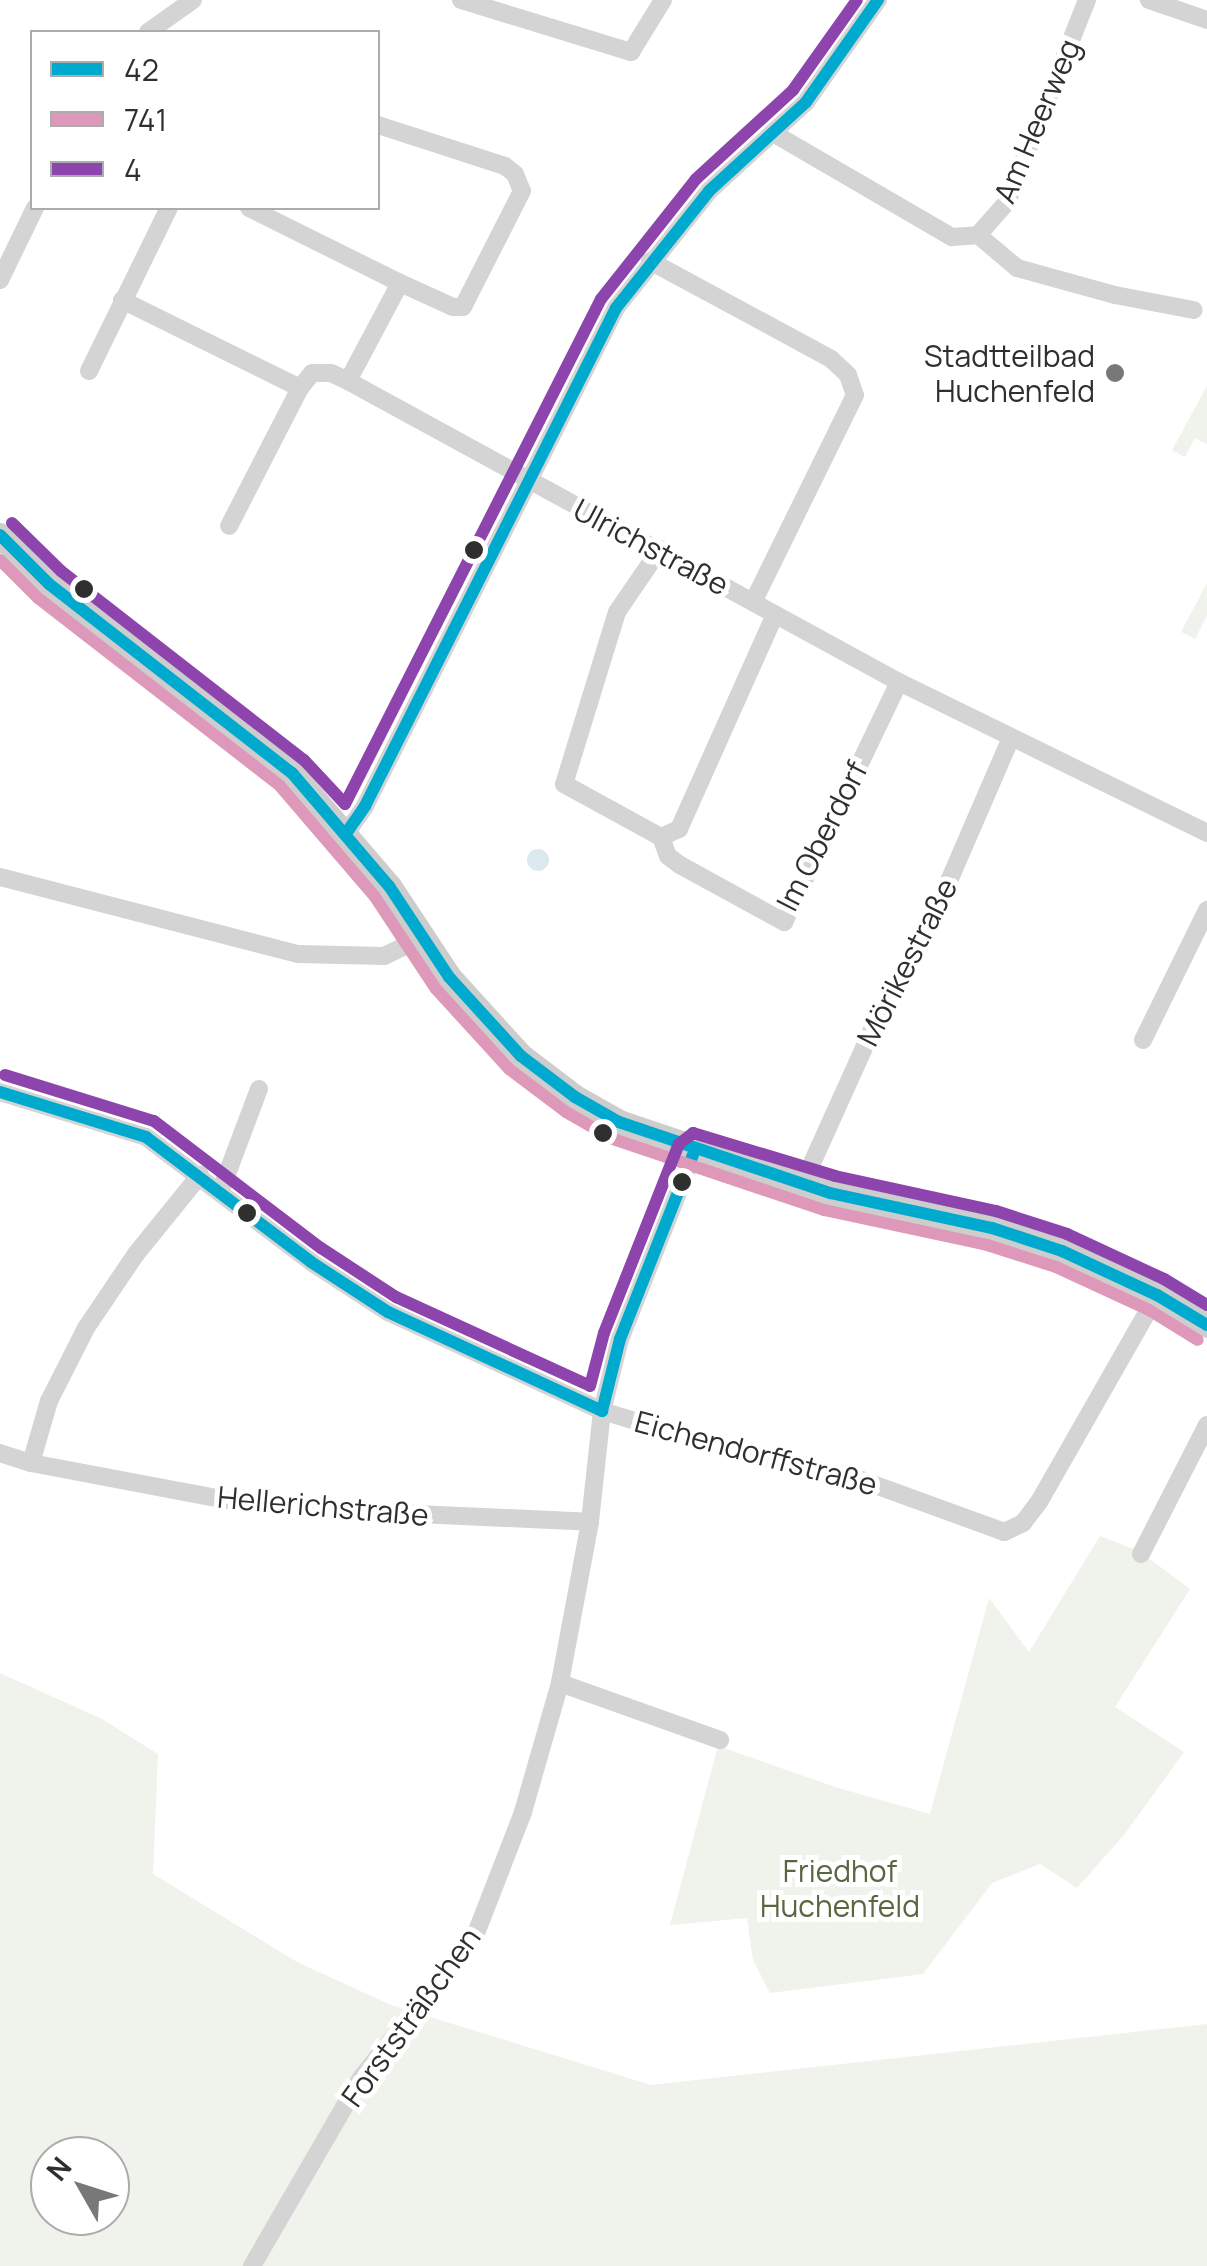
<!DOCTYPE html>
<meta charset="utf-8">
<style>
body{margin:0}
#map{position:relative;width:1207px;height:2266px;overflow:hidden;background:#fff;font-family:Manrope,sans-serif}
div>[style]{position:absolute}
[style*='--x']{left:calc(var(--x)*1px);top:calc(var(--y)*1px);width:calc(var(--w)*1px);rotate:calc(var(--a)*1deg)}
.green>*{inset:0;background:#f0f2ec}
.water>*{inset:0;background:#dbeaf0}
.round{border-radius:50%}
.minor>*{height:18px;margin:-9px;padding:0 9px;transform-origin:9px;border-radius:9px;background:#d4d4d4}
.secondary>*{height:25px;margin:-12.5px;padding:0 12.5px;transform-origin:12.5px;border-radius:12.5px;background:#cdcdcd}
.bus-1>*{height:12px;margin:-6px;padding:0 6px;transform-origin:6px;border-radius:6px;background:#00a9ce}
.bus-2>*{height:12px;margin:-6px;padding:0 6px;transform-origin:6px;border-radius:6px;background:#de98b9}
.bus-3>*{height:12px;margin:-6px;padding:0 6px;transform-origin:6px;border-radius:6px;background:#8e44ad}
.dots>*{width:28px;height:28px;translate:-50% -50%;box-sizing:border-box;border:5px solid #fff;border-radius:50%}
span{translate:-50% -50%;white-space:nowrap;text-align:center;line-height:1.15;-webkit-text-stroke:10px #fff;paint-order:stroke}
.street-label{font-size:30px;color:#2f2f2f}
.poi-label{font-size:30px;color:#2f2f2f}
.right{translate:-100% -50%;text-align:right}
.park-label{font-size:30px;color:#576740}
.legend{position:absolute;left:30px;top:30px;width:350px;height:180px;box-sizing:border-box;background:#fff;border:2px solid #acacac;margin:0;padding:12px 18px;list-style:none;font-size:30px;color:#2f2f2f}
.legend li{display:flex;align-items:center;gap:20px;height:50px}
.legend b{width:50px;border:2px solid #acacac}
.north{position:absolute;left:30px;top:2136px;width:100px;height:100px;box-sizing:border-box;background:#fff;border:2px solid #acacac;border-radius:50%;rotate:309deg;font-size:28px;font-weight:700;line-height:40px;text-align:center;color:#2f2f2f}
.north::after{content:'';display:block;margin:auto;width:35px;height:45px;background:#787878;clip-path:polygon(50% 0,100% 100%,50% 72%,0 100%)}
</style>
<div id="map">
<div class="green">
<div style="clip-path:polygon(1207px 386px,1207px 444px,1195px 438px,1185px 457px,1172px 450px)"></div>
<div style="clip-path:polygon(1207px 583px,1207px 615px,1195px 639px,1181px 632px)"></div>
<div style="clip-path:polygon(1100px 1536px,1139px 1551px,1190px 1589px,1115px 1707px,1184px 1752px,1124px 1835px,1077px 1888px,1040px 1864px,992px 1883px,923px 1974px,770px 1993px,753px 1960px,747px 1918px,670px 1925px,718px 1746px,838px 1788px,930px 1814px,989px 1598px,1029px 1652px)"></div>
<div style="clip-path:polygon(evenodd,0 1673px,102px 1719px,158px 1754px,153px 1874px,297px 1962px,391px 2005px,651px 2085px,1207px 2024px,1207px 2266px,0 2266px,0 1673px,50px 2156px,110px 2156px,110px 2216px,50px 2216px,50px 2156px)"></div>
</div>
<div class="water">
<div class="round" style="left:527px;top:849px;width:22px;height:22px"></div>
</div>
<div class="minor">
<div style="--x:461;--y:0;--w:178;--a:17"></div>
<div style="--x:631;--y:52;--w:61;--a:-58.4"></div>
<div style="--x:1149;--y:0;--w:61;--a:19"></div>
<div style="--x:148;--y:32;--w:55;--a:-35.4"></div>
<div style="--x:378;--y:125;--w:133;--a:17.9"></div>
<div style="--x:505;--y:166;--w:13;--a:39"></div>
<div style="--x:515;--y:174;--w:18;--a:68"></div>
<div style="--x:522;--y:191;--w:130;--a:117"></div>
<div style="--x:463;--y:307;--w:10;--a:180"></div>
<div style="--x:453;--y:307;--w:58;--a:-155.6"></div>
<div style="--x:773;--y:133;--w:207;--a:30.2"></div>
<div style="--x:952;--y:237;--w:26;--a:-4"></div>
<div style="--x:978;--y:235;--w:44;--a:-48.7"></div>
<div style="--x:1007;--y:202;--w:217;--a:-68.4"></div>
<div style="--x:249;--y:208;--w:169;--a:26.4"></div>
<div style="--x:400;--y:283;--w:111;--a:118"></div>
<div style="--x:348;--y:381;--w:628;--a:28.65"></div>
<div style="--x:899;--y:682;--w:343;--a:26.1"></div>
<div style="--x:978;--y:235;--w:51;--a:40.2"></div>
<div style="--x:1017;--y:268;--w:102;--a:15.4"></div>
<div style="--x:1115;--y:295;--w:80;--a:10.8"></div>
<div style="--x:650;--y:261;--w:206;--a:28.4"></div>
<div style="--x:831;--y:359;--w:23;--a:43"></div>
<div style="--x:848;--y:375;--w:21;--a:71"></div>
<div style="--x:855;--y:395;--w:231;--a:116.2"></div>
<div style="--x:0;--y:280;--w:80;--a:-64.1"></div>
<div style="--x:122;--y:300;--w:199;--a:26.3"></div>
<div style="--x:300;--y:388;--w:155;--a:117.2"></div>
<div style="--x:89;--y:371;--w:182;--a:-63.9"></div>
<div style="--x:300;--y:388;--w:19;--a:-51"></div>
<div style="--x:312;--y:373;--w:19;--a:0"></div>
<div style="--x:331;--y:373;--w:19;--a:25"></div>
<div style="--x:660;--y:549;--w:76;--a:124.3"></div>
<div style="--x:617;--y:612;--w:180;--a:107.1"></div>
<div style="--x:564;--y:784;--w:111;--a:28.7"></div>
<div style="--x:661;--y:837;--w:20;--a:70"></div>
<div style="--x:668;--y:856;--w:15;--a:37"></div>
<div style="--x:680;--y:865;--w:119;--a:28.7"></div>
<div style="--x:784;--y:922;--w:266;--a:-64.4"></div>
<div style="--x:347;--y:832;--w:32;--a:-55"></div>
<div style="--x:365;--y:806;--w:558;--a:-63.25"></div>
<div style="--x:616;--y:308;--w:149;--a:-51.5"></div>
<div style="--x:709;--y:191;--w:132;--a:-42.5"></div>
<div style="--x:806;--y:102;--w:125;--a:-54.8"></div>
<div style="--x:661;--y:837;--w:20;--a:-24"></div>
<div style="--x:679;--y:829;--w:235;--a:-65.9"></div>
<div style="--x:0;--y:877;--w:308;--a:14.5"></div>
<div style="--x:298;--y:954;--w:86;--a:1.3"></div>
<div style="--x:384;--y:956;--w:44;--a:-25.4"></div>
<div style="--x:1143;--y:1040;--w:145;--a:-63.8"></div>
<div style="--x:0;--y:1092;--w:153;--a:17.1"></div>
<div style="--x:146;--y:1137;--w:207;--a:37.1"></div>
<div style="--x:311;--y:1262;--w:92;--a:33"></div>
<div style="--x:388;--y:1312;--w:236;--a:24.8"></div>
<div style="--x:602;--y:1411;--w:136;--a:16.7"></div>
<div style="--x:732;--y:1450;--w:127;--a:12.7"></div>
<div style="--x:856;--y:1478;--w:158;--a:20"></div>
<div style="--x:1004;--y:1532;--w:21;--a:-25"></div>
<div style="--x:1023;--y:1523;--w:26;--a:-53"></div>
<div style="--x:1039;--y:1502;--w:238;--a:-60.3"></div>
<div style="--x:695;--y:1150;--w:203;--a:111.6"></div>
<div style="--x:620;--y:1339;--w:74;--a:104"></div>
<div style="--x:602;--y:1411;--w:112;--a:96.2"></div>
<div style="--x:590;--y:1522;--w:164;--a:100.6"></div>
<div style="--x:560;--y:1683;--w:170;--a:19.6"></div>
<div style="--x:803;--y:1183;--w:192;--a:-65.7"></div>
<div style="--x:882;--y:1008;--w:79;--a:-58.5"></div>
<div style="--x:923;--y:941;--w:219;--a:-66.6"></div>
<div style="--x:221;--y:1190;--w:108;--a:-69.4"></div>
<div style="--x:0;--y:1453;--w:33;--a:18"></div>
<div style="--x:31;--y:1463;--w:237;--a:10.7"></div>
<div style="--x:264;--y:1507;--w:326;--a:2.6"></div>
<div style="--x:31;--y:1463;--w:65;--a:-73.8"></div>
<div style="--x:49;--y:1401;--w:82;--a:-63.1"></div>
<div style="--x:86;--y:1328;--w:89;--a:-56"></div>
<div style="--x:136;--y:1254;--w:102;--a:-51"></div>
<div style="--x:1141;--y:1554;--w:145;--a:-62.9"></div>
<div style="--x:252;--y:2266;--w:217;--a:-59.9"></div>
<div style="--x:361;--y:2078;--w:182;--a:-51.2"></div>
<div style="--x:475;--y:1936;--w:133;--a:-68.8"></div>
<div style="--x:523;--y:1812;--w:134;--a:-74"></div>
</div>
<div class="secondary">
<div style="--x:0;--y:535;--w:69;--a:45"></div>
<div style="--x:49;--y:584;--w:308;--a:37.9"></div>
<div style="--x:292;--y:773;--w:149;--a:49.4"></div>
<div style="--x:389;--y:886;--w:109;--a:56.6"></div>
<div style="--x:449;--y:977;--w:107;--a:47.7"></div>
<div style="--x:521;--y:1056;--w:68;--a:37.2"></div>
<div style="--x:575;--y:1097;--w:51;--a:29.6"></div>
<div style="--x:619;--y:1122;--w:223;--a:18.6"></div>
<div style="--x:830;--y:1193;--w:166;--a:12.2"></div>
<div style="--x:992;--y:1228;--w:74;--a:18.2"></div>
<div style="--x:1062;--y:1251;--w:105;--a:24.9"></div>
<div style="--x:1157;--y:1295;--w:58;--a:31"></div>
</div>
<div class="bus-1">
<div style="--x:0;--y:535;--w:69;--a:45"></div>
<div style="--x:49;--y:584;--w:308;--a:37.9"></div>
<div style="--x:292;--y:773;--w:149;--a:49.4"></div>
<div style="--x:389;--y:886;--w:109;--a:56.6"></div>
<div style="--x:449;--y:977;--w:107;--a:47.7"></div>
<div style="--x:521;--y:1056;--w:68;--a:37.2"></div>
<div style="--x:575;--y:1097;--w:51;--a:29.6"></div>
<div style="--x:619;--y:1122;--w:223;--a:18.6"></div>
<div style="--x:830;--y:1193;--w:166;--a:12.2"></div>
<div style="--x:992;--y:1228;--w:74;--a:18.2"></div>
<div style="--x:1062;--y:1251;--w:105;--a:24.9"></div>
<div style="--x:1157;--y:1295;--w:58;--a:31"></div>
<div style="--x:347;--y:832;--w:32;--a:-55"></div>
<div style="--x:365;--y:806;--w:558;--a:-63.25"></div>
<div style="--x:616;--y:308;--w:149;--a:-51.5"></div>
<div style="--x:709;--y:191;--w:132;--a:-42.5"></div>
<div style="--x:806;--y:102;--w:125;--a:-54.8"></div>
<div style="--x:0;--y:1092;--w:153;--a:17.1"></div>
<div style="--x:146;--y:1137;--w:207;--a:37.1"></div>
<div style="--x:311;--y:1262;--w:92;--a:33"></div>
<div style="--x:388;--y:1312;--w:236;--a:24.8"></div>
<div style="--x:602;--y:1411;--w:74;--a:-76"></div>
<div style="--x:620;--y:1339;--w:203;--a:-68.4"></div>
</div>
<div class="bus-2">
<div style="--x:0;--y:560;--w:54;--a:45"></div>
<div style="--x:38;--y:598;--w:306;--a:37.8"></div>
<div style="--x:280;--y:786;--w:146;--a:49.4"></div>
<div style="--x:375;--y:897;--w:110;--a:56.5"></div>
<div style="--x:436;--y:989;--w:108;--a:47.6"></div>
<div style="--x:509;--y:1069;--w:71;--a:37"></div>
<div style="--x:566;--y:1112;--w:54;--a:29.9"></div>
<div style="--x:613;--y:1139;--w:223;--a:18.6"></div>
<div style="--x:824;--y:1210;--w:167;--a:12.1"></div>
<div style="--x:987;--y:1245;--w:72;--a:17.7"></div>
<div style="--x:1056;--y:1267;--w:102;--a:24.8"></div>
<div style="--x:1149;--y:1310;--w:57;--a:31.5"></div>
</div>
<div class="bus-3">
<div style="--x:12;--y:523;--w:69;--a:44.4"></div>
<div style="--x:61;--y:571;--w:308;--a:37.9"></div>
<div style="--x:304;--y:760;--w:60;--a:47"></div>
<div style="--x:345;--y:804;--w:566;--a:-63.12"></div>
<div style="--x:601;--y:299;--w:153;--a:-51.6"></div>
<div style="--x:696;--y:179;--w:132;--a:-42.5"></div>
<div style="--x:793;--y:90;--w:110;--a:-54.6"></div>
<div style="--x:5;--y:1075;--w:156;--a:17.2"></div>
<div style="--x:154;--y:1121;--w:210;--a:37.3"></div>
<div style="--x:321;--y:1248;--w:90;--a:33.2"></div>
<div style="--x:396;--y:1297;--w:213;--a:24.6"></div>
<div style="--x:590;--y:1386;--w:55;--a:-75.2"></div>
<div style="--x:604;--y:1333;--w:203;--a:-68.4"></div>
<div style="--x:679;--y:1144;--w:18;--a:-38"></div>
<div style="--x:693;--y:1133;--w:148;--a:16.8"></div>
<div style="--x:835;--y:1176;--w:165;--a:12.3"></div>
<div style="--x:996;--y:1211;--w:75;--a:17.9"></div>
<div style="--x:1067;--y:1234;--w:107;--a:24.9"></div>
<div style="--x:1164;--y:1279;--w:50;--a:31.2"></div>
</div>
<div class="dots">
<div style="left:1115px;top:373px;background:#787878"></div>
<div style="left:474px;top:550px;background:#2f2f2f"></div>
<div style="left:84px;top:589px;background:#2f2f2f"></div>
<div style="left:603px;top:1133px;background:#2f2f2f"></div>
<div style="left:682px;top:1182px;background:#2f2f2f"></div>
<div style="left:247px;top:1213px;background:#2f2f2f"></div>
</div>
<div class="street-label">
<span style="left:1037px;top:121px;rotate:-67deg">Am Heerweg</span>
<span style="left:651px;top:547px;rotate:28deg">Ulrichstraße</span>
<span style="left:822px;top:836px;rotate:-63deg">Im Oberdorf</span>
<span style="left:907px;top:962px;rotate:-63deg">Mörikestraße</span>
<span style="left:756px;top:1453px;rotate:15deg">Eichendorffstraße</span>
<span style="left:323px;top:1506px;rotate:5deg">Hellerichstraße</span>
<span style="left:411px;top:2017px;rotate:-54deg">Forststräßchen</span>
</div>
<div class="poi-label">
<span class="right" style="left:1095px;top:373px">Stadtteilbad<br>Huchenfeld</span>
</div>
<div class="park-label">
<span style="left:840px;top:1888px">Friedhof<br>Huchenfeld</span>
</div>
<ul class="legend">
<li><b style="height:12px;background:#00a9ce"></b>42</li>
<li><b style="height:12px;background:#de98b9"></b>741</li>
<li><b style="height:12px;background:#8e44ad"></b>4</li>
</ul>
<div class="north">N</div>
</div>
